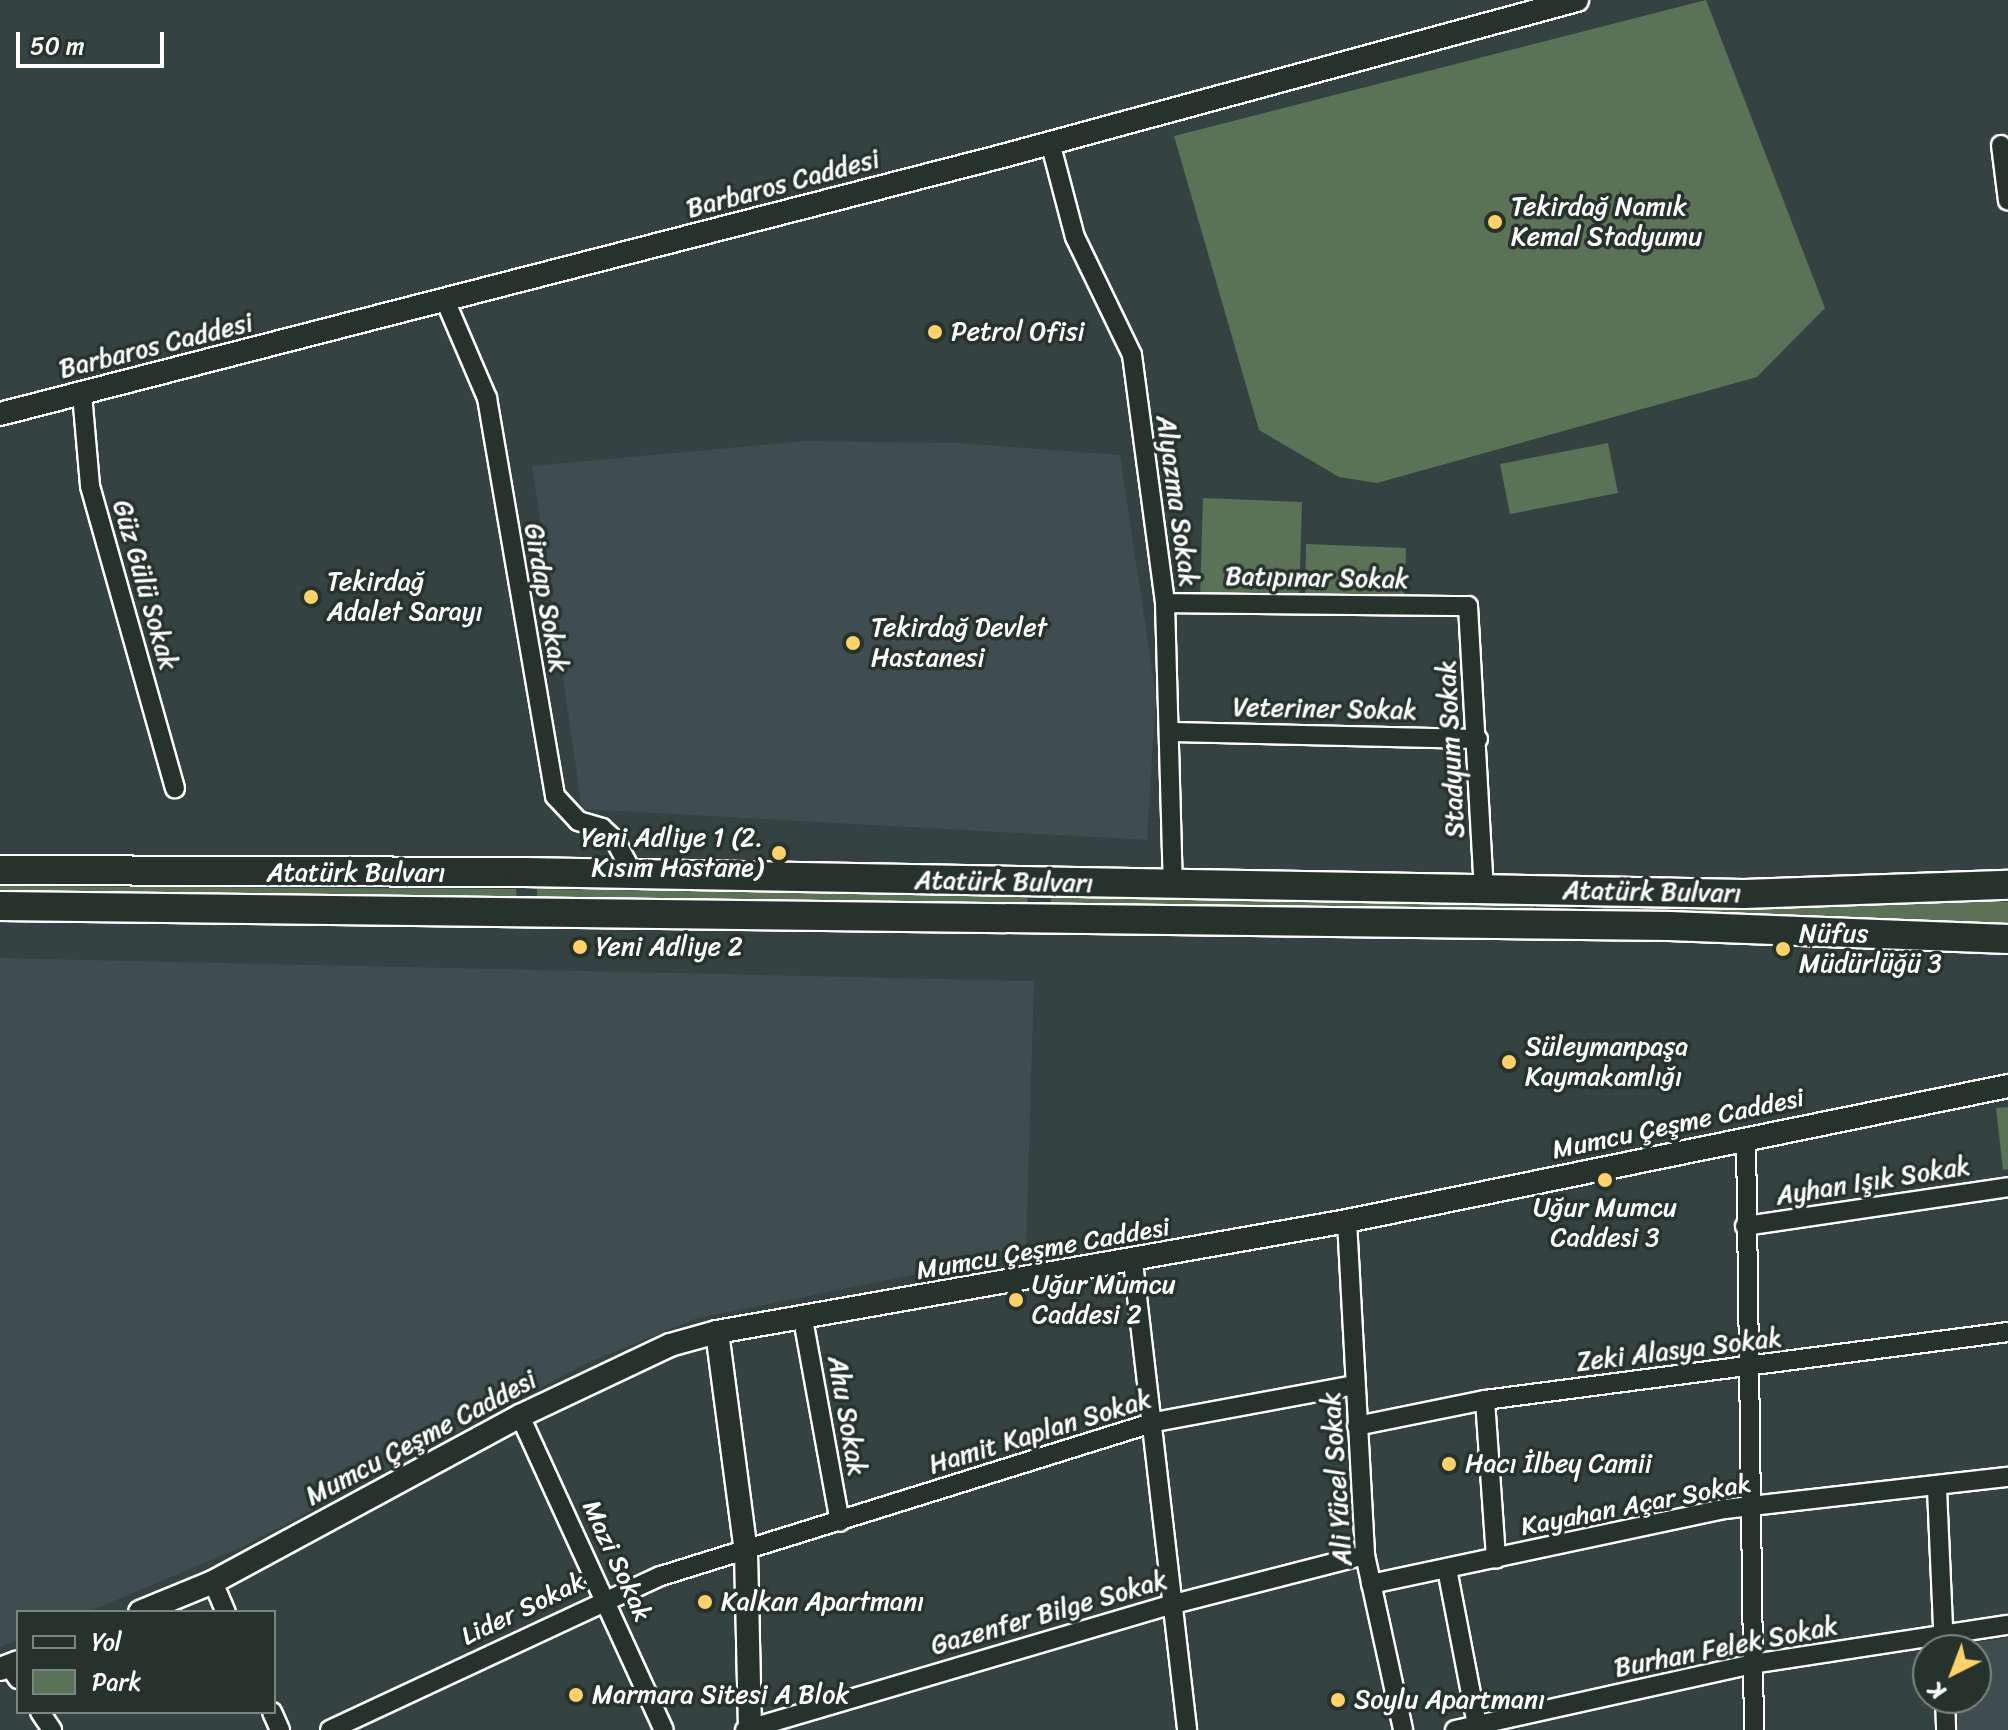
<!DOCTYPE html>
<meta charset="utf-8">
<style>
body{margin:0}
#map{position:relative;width:2008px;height:1730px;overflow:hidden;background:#354242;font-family:Sriracha,sans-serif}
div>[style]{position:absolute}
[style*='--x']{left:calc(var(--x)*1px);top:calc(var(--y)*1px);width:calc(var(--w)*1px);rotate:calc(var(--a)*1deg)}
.built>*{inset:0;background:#3f4c50}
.green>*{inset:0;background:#5a7256}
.roads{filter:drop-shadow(2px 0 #fff) drop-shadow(-2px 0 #fff) drop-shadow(0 2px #fff) drop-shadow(0 -2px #fff)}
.minor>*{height:18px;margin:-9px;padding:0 9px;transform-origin:9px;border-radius:9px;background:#26332d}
.tertiary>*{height:22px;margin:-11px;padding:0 11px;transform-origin:11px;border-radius:11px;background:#26332d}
.primary>*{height:28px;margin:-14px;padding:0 14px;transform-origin:14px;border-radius:14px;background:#26332d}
.dots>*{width:22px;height:22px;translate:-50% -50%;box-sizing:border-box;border:4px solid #26332d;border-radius:50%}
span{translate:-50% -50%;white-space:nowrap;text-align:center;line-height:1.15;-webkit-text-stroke:7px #26332d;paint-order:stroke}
.street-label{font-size:26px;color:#fff}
.poi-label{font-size:26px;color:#fff}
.left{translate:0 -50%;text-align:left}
.right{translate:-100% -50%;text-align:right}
.legend{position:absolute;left:16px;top:1610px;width:260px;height:104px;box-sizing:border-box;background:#26332d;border:2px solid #7d8581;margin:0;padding:10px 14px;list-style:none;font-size:24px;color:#fff}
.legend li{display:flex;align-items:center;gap:16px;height:40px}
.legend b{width:40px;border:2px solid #7d8581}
.north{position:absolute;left:1912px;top:1634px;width:80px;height:80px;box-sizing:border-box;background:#26332d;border:2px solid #7d8581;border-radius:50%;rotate:222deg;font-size:22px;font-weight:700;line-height:32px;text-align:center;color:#fff}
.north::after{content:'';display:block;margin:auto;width:28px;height:36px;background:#ffd166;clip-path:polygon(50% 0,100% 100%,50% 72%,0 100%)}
.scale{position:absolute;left:16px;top:32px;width:148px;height:36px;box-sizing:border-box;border:4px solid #fff;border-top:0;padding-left:10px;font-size:24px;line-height:28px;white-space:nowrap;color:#fff;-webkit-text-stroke:6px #26332d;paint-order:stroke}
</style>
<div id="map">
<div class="built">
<div style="clip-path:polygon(805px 441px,959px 443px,1120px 455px,1156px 696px,1147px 840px,582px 809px,532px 466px)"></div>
<div style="clip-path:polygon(0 958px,1034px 981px,1026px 1252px,695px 1319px,585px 1364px,242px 1547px,88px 1612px,18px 1612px,18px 1640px,0 1647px)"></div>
<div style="clip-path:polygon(2008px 1638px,2008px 1730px,1953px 1730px,1952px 1698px,1976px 1698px,1976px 1650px,1950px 1646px)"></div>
</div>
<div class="green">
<div style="clip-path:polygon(1706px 0,1825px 308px,1757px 377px,1377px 483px,1339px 477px,1259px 430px,1174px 136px)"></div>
<div style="clip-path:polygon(1608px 443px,1618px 493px,1510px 514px,1500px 464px)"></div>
<div style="clip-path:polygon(1203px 498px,1302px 502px,1299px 602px,1200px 598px)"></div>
<div style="clip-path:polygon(1306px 544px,1406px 548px,1404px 603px,1305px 599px)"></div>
<div style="clip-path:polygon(0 886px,516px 889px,517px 901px,0 898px)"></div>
<div style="clip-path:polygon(537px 889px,1027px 896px,1028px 906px,537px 900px)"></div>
<div style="clip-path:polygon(1051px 892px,1533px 902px,1533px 914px,1051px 905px)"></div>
<div style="clip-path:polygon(2008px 902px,2008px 932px,1601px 915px,1602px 903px)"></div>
<div style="clip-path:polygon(2008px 1107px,2008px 1169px,2003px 1170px,1996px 1108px)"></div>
</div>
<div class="roads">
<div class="minor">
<div style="--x:1050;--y:142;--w:98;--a:75.3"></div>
<div style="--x:1075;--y:237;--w:131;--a:64.2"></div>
<div style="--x:1132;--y:355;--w:250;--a:82.4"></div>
<div style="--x:1165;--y:603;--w:281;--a:88.4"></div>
<div style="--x:2001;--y:145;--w:56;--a:82.9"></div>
<div style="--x:445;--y:300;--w:107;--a:66.8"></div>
<div style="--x:487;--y:398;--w:404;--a:80.3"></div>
<div style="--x:555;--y:796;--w:34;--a:47"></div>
<div style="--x:578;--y:821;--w:25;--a:16"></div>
<div style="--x:602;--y:828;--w:18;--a:43"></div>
<div style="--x:615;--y:840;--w:41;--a:62.2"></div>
<div style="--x:82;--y:394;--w:92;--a:85"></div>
<div style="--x:90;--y:486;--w:314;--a:74.3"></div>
<div style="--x:1165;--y:603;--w:303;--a:0.6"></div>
<div style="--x:1468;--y:606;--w:282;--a:86.8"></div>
<div style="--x:1171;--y:732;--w:307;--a:1.3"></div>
<div style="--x:1746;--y:1138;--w:592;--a:89.23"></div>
<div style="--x:1347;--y:1221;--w:334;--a:86.9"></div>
<div style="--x:1365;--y:1555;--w:179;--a:77.7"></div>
<div style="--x:1745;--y:1226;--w:266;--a:-8.4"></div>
<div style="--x:1133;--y:1262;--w:471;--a:83.4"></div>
<div style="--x:803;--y:1319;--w:206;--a:79.7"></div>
<div style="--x:1485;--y:1400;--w:159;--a:86"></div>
<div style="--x:520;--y:1416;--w:345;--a:65.4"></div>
<div style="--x:1357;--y:1426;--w:131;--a:-11.5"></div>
<div style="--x:1485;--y:1400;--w:527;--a:-7.41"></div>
<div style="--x:1937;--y:1489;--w:161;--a:87.5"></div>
<div style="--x:1447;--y:1569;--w:159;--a:79.1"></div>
<div style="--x:213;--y:1582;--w:33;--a:67"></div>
<div style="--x:1371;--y:1584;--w:362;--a:-12"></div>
<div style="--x:1725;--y:1509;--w:285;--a:-6.5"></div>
<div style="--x:9;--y:1666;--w:16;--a:55"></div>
<div style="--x:1945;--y:1698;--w:32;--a:88"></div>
<div style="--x:40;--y:1712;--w:22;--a:56"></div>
<div style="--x:272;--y:1712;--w:20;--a:66"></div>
<div style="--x:330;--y:1730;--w:365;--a:-25"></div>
<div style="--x:661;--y:1576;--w:517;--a:-17.31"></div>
<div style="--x:1155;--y:1422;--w:203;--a:-10.5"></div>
<div style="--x:745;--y:1730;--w:443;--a:-16.4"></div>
<div style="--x:1170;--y:1605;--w:201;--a:-14.4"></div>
<div style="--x:1455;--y:1730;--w:304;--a:-12.5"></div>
<div style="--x:1752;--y:1664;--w:259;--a:-8.7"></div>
</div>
<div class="tertiary">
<div style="--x:0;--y:414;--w:1032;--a:-14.43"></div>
<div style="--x:999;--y:157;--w:599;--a:-15.2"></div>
<div style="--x:717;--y:1332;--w:222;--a:82.5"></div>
<div style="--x:746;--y:1552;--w:178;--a:88.7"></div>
<div style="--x:140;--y:1612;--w:79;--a:-22.3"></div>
<div style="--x:213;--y:1582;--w:349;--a:-28.4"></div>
<div style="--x:520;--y:1416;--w:166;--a:-25.3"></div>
<div style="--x:670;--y:1345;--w:49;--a:-15.5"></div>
<div style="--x:717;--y:1332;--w:640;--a:-9.99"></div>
<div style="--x:1347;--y:1221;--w:675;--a:-11.54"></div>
<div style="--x:0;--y:1669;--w:19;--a:-21"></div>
</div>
<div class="primary">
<div style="--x:0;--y:870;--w:524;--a:0.22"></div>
<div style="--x:524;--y:872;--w:1220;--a:1.03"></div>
<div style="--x:1744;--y:894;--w:264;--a:-2"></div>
<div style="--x:0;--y:906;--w:1670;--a:0.69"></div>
<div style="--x:1670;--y:926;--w:338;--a:2.2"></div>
</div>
</div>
<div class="dots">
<div style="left:1495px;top:222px;background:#ffd166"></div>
<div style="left:935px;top:332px;background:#ffd166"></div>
<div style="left:311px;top:597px;background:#ffd166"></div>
<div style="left:853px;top:643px;background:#ffd166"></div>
<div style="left:779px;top:853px;background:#ffd166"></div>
<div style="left:580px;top:947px;background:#ffd166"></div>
<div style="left:1783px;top:949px;background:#ffd166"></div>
<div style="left:1509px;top:1062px;background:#ffd166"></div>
<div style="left:1605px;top:1180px;background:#ffd166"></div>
<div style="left:1016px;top:1300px;background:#ffd166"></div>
<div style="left:1449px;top:1464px;background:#ffd166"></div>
<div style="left:705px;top:1602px;background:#ffd166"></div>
<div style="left:576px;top:1695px;background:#ffd166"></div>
<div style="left:1338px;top:1700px;background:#ffd166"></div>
</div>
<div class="street-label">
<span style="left:783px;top:184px;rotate:-15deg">Barbaros Caddesi</span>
<span style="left:156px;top:346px;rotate:-14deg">Barbaros Caddesi</span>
<span style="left:1177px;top:501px;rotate:82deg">Alyazma Sokak</span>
<span style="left:1317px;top:578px;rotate:1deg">Batıpınar Sokak</span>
<span style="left:145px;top:585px;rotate:74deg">Güz Gülü Sokak</span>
<span style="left:546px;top:598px;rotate:80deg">Girdap Sokak</span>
<span style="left:1325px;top:709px;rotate:1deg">Veteriner Sokak</span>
<span style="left:1451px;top:749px;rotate:-93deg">Stadyum Sokak</span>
<span style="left:356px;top:873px">Atatürk Bulvarı</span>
<span style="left:1004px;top:882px;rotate:1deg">Atatürk Bulvarı</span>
<span style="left:1652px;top:892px;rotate:1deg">Atatürk Bulvarı</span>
<span style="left:1678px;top:1124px;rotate:-12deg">Mumcu Çeşme Caddesi</span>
<span style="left:1873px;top:1181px;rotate:-9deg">Ayhan Işık Sokak</span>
<span style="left:1043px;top:1249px;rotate:-10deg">Mumcu Çeşme Caddesi</span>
<span style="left:1679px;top:1350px;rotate:-7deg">Zeki Alasya Sokak</span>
<span style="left:847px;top:1416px;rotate:80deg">Ahu Sokak</span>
<span style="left:1040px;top:1432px;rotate:-17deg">Hamit Kaplan Sokak</span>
<span style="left:421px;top:1438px;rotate:-28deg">Mumcu Çeşme Caddesi</span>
<span style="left:1337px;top:1479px;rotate:-94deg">Ali Yücel Sokak</span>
<span style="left:1636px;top:1505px;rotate:-11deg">Kayahan Açar Sokak</span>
<span style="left:617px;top:1561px;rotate:65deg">Mazi Sokak</span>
<span style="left:523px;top:1609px;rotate:-26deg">Lider Sokak</span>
<span style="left:1049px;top:1613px;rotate:-16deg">Gazenfer Bilge Sokak</span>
<span style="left:1726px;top:1647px;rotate:-11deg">Burhan Felek Sokak</span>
</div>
<div class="poi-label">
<span class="left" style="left:1511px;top:222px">Tekirdağ Namık<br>Kemal Stadyumu</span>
<span class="left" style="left:951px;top:332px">Petrol Ofisi</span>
<span class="left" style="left:327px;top:597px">Tekirdağ<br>Adalet Sarayı</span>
<span class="left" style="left:871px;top:643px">Tekirdağ Devlet<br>Hastanesi</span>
<span class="right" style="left:763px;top:853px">Yeni Adliye 1 (2.<br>Kısım Hastane)</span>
<span class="left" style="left:1799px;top:949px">Nüfus<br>Müdürlüğü 3</span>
<span class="left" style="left:596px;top:947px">Yeni Adliye 2</span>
<span class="left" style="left:1525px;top:1062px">Süleymanpaşa<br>Kaymakamlığı</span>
<span style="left:1605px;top:1223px">Uğur Mumcu<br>Caddesi 3</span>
<span class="left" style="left:1032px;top:1300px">Uğur Mumcu<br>Caddesi 2</span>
<span class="left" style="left:1465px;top:1464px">Hacı İlbey Camii</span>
<span class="left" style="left:721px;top:1602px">Kalkan Apartmanı</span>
<span class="left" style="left:592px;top:1695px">Marmara Sitesi A Blok</span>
<span class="left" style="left:1354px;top:1700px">Soylu Apartmanı</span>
</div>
<ul class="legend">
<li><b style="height:10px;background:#26332d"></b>Yol</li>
<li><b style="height:22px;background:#5a7256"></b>Park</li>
</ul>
<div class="north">K</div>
<div class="scale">50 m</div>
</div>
